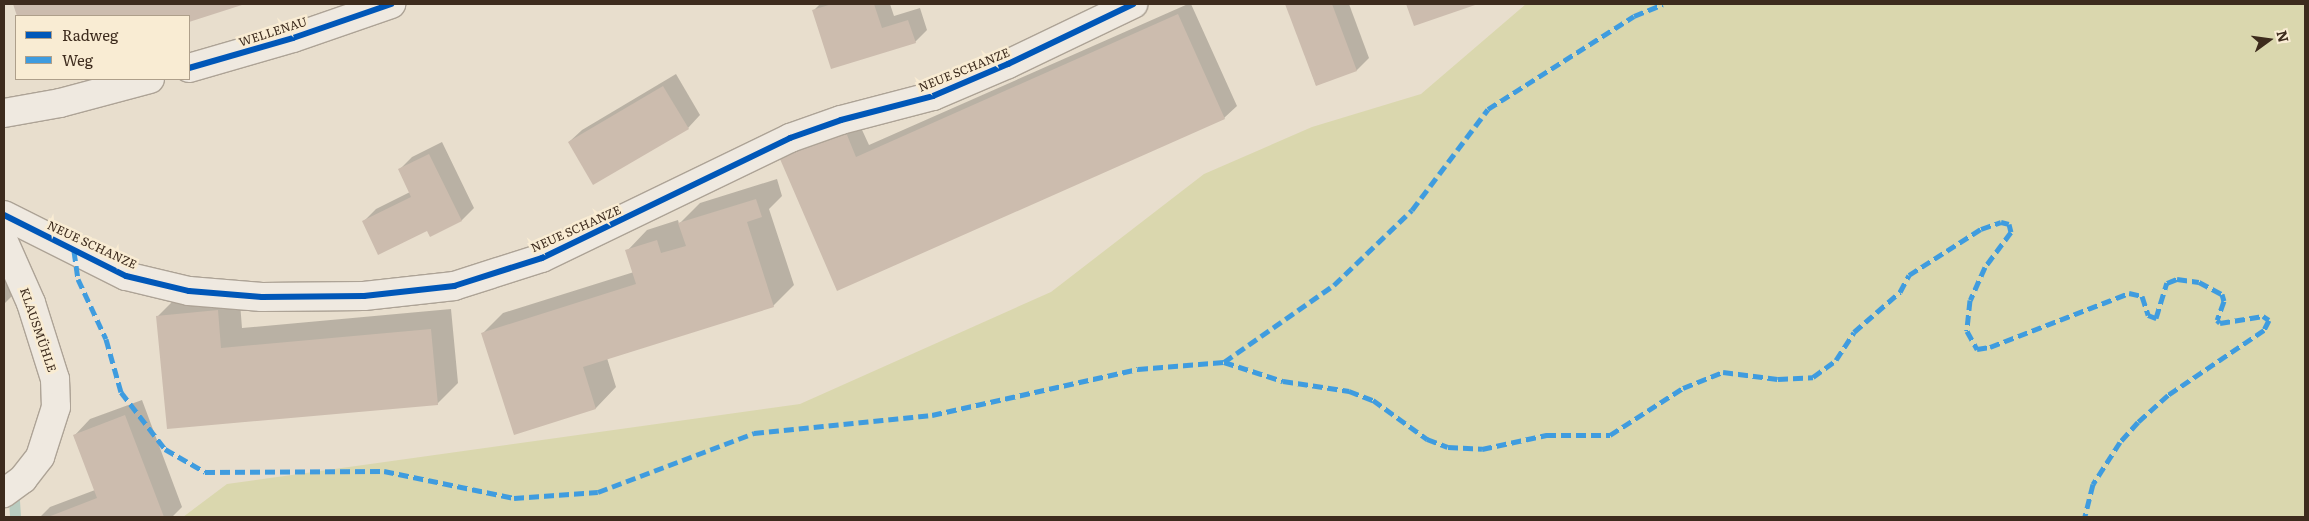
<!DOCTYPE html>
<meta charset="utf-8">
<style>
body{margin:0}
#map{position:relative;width:2309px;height:521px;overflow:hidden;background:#e8decd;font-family:Literata,serif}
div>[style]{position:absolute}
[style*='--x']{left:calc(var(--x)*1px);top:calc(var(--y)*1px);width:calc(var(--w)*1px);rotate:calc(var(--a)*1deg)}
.green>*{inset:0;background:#dad7ae}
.shadow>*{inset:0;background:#0003}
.stream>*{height:11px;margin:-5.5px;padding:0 5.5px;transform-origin:5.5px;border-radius:5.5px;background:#b9ccc0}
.building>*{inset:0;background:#ccbcae}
.roads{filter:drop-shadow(1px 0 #ada396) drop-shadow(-1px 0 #ada396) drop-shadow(0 1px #ada396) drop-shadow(0 -1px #ada396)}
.minor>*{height:28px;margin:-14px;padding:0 14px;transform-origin:14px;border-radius:14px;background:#efe9e0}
.quiet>*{height:5px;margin-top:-2.5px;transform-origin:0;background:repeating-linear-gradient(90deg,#3f9cdf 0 10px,transparent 0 15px)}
.cycleway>*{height:6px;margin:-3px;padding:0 3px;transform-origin:3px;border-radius:3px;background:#0057b8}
span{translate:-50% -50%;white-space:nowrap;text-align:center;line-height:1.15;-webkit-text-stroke:5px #f9ecd3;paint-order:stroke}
.street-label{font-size:12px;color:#3d2b1d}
.frame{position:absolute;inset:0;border:5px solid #3d2b1d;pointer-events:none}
.legend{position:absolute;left:15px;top:15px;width:175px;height:65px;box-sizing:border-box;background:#f9ecd3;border:1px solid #ae9f8a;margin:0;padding:6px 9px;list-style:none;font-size:15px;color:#3d2b1d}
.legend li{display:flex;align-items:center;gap:10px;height:25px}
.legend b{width:25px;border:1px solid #ae9f8a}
.north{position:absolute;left:2244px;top:15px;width:50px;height:50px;-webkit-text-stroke:4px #f9ecd3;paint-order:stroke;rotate:76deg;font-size:14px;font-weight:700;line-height:20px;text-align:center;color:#3d2b1d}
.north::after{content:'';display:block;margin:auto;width:18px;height:22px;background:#3d2b1d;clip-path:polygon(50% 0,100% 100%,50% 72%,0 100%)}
</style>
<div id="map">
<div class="green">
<div style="clip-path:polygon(1526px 4px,2305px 4px,2305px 517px,183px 517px,227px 484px,800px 404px,1051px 292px,1204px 174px,1312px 127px,1421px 94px)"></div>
</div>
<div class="shadow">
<div style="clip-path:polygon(14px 4px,242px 4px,189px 21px,189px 16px,18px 16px)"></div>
<div style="clip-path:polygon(820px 4px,890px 4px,894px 16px,920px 8px,927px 30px,915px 42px,814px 10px)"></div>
<div style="clip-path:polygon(1188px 4px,1191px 4px,1237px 106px,1224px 118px,838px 289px,782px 159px,794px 146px,857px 119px,869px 145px)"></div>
<div style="clip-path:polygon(1287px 4px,1349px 4px,1369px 58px,1357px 70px,1316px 85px)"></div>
<div style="clip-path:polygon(1408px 4px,1475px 4px,1415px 24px)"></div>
<div style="clip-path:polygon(676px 74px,700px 115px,688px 128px,569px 142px,582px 130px)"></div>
<div style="clip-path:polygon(442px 142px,474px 208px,462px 220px,431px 235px,427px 229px,363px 222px,376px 209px,410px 192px,400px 169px,412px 157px)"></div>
<div style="clip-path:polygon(777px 179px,782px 196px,769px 209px,794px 285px,773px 306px,607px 358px,616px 387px,596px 408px,514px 433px,483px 333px,503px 313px,634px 272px,627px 251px,647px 230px,678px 220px,679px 224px,700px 203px)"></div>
<div style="clip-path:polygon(4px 269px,16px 292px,4px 304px)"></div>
<div style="clip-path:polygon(239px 290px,242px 328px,451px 309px,458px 383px,437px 404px,168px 428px,158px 316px,178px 296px)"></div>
<div style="clip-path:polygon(142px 400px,182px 507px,172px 517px,40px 517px,50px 507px,95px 490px,74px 436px,90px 419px)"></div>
</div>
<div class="stream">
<div style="--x:14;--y:501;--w:16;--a:86"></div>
</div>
<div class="building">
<div style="clip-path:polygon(13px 4px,245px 4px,189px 22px,189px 16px,17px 16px)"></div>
<div style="clip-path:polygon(832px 4px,874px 4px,882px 28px,908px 20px,916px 43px,831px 69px,812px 10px)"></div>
<div style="clip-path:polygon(1285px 4px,1332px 4px,1357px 71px,1316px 86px)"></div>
<div style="clip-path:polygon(1406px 4px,1478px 4px,1414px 26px)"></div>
<div style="clip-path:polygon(1178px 14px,1225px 119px,837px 291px,780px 159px,845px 130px,856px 157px)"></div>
<div style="clip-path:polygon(663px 86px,689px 129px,593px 185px,568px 142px)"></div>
<div style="clip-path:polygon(429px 154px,462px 221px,430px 237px,427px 231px,378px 255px,362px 221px,411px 197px,398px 169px)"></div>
<div style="clip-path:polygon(756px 199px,762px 217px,747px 222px,774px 307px,583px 367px,596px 409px,514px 435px,481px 333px,636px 284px,625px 250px,657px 240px,661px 253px,686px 246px,678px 223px)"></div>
<div style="clip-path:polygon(218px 310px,221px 348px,431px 329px,438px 405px,167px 429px,156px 316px)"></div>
<div style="clip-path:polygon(125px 415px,164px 517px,48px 517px,97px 498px,73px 435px)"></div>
</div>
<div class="roads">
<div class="minor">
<div style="--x:189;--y:68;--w:108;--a:-16.1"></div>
<div style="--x:293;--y:38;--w:104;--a:-19.1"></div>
<div style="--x:4;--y:113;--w:57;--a:-10.1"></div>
<div style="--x:60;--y:103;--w:93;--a:-14.9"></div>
<div style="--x:4;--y:215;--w:136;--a:26.6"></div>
<div style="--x:126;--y:276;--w:65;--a:13.4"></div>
<div style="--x:189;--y:291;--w:73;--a:4.7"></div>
<div style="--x:262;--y:297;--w:102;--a:-0.6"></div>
<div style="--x:364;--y:296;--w:91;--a:-6.3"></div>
<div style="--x:454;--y:286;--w:92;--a:-17.7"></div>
<div style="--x:542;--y:258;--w:276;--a:-25.8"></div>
<div style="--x:790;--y:138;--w:54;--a:-19.4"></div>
<div style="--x:841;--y:120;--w:95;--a:-14.6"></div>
<div style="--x:933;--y:96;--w:82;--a:-23.1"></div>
<div style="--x:1008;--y:64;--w:139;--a:-25.6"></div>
<div style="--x:4;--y:242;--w:67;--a:66.1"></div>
<div style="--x:31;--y:303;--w:80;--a:72.5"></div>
<div style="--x:55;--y:379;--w:28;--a:88"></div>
<div style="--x:56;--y:407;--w:52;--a:107.7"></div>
<div style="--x:40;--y:457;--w:28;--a:128"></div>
<div style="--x:23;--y:479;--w:24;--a:144"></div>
</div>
</div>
<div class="quiet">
<div style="--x:74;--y:251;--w:28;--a:82"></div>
<div style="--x:78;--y:279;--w:66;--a:65"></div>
<div style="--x:106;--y:339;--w:55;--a:74.2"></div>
<div style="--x:121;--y:392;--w:72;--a:52.3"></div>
<div style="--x:165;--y:449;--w:46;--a:29.9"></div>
<div style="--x:205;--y:472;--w:179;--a:-0.3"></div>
<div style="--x:384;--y:471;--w:133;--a:11.7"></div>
<div style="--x:514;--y:498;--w:84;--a:-4.1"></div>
<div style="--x:598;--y:492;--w:167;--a:-20.7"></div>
<div style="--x:754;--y:433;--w:179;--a:-5.8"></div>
<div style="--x:932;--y:415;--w:211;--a:-12.6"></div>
<div style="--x:1138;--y:369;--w:86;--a:-4.7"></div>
<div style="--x:1224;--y:362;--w:62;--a:17.9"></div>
<div style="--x:1283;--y:381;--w:67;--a:8.6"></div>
<div style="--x:1349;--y:391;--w:26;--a:21"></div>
<div style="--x:1373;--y:400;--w:67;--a:35.8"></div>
<div style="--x:1427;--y:439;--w:22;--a:21"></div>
<div style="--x:1448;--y:447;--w:34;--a:3"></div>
<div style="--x:1482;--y:449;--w:66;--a:-12.3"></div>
<div style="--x:1546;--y:435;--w:64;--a:0"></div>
<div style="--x:1610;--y:435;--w:87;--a:-32.8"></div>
<div style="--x:1683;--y:388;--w:43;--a:-21.8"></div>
<div style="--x:1723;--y:372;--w:55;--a:7.3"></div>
<div style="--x:1778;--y:379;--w:35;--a:-3"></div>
<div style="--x:1813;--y:377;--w:29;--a:-36"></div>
<div style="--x:1836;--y:360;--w:33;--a:-57"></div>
<div style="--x:1854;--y:332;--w:61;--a:-41"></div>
<div style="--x:1900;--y:292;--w:19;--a:-62"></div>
<div style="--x:1909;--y:275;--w:85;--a:-32.6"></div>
<div style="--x:1981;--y:229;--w:21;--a:-19"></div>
<div style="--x:2001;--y:222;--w:8;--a:14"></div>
<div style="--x:2009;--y:224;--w:8;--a:76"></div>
<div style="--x:2011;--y:232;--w:44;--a:126.6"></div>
<div style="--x:1985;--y:267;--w:36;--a:114"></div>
<div style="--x:1970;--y:300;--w:31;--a:96"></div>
<div style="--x:1967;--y:331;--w:21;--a:61"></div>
<div style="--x:1977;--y:349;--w:13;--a:-9"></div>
<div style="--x:1990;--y:347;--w:149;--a:-21.2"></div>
<div style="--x:2129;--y:293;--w:13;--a:13"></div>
<div style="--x:2142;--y:296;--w:20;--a:72"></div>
<div style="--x:2148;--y:315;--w:9;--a:21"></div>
<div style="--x:2156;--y:318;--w:37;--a:-73"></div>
<div style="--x:2167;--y:283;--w:11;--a:-22"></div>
<div style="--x:2177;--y:279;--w:22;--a:8"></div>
<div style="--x:2199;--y:282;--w:26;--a:28"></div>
<div style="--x:2222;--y:294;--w:7;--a:74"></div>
<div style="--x:2224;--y:301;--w:20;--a:110"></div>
<div style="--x:2217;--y:320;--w:4;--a:45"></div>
<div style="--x:2220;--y:323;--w:44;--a:-9.2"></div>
<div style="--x:2263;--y:316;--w:7;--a:34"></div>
<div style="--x:2269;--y:320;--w:11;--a:117"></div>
<div style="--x:2264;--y:330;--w:116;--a:145.9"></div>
<div style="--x:2168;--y:395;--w:40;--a:138"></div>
<div style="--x:2138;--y:422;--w:27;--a:132"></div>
<div style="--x:2120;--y:442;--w:50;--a:122.7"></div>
<div style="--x:2093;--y:484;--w:34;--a:104"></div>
<div style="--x:1224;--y:362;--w:134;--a:-35"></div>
<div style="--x:1334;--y:285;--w:108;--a:-43.9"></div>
<div style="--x:1412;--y:210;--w:126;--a:-53"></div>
<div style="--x:1488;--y:109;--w:173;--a:-32.5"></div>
<div style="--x:1634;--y:16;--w:31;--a:-22"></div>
</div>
<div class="cycleway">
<div style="--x:189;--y:68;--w:108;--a:-16.1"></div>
<div style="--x:293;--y:38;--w:104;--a:-19.1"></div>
<div style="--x:4;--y:215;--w:136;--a:26.6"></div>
<div style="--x:126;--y:276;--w:65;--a:13.4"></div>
<div style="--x:189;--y:291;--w:73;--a:4.7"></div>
<div style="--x:262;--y:297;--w:102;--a:-0.6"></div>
<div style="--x:364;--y:296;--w:91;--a:-6.3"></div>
<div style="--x:454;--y:286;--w:92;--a:-17.7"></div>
<div style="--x:542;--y:258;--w:276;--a:-25.8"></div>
<div style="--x:790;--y:138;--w:54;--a:-19.4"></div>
<div style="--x:841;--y:120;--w:95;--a:-14.6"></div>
<div style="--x:933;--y:96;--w:82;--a:-23.1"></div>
<div style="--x:1008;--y:64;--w:139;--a:-25.6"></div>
</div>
<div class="street-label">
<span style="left:273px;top:32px;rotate:-18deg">WELLENAU</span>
<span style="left:964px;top:70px;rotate:-22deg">NEUE SCHANZE</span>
<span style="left:576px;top:229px;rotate:-24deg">NEUE SCHANZE</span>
<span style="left:92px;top:245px;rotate:25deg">NEUE SCHANZE</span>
<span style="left:38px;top:330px;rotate:71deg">KLAUSMÜHLE</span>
</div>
<div class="frame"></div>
<ul class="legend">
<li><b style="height:6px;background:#0057b8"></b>Radweg</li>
<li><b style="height:6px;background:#3f9cdf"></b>Weg</li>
</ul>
<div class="north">N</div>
</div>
